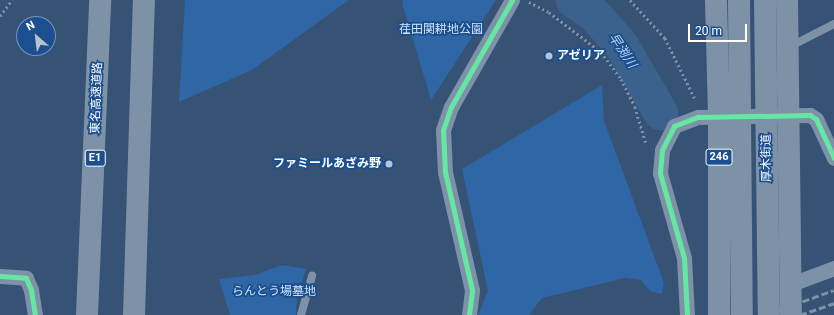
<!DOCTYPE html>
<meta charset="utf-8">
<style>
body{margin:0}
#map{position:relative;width:834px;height:315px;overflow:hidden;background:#365274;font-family:Roboto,"Noto Sans JP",sans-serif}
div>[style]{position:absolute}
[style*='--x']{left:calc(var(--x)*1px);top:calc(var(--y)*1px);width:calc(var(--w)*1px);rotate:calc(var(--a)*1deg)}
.green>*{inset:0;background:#2f66a5}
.river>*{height:35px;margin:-17.5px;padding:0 17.5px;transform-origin:17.5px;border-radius:17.5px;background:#3b618d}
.path>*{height:2.5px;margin-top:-1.25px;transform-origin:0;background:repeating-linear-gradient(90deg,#7d92a8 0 2px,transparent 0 5px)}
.lane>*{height:8px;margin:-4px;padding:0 4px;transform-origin:4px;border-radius:4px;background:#7d92a8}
.street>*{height:15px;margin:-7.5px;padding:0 7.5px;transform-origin:7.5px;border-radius:7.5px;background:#7d92a8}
.highway>*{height:22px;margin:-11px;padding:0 11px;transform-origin:11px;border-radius:11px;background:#7e92a7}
.rail>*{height:3px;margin-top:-1.5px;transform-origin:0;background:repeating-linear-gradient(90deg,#7e92a7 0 7px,transparent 0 10px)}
.highway-bridge>*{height:22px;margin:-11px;padding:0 11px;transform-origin:11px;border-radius:11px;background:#7e92a7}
.cycleway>*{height:5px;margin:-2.5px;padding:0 2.5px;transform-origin:2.5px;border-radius:2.5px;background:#66e7a1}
.dots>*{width:11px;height:11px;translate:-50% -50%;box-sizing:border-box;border:2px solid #1b4f8f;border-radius:50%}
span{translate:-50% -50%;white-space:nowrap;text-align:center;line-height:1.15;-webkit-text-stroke:3.5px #1b4f8f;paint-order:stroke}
.shield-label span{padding:1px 3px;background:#1b4f8f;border:1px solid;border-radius:3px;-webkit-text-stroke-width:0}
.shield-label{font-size:11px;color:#fff;font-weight:700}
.park-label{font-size:12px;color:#cfe3fa}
.poi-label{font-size:12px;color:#fff;font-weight:700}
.left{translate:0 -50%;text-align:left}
.right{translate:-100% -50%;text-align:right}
.street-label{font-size:12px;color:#fff}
.water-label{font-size:13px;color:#b5d3f5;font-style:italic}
.north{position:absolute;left:16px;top:16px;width:40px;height:40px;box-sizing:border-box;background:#1b4f8f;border:1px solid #7695bc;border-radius:50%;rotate:332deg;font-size:11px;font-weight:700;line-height:16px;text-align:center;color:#fff}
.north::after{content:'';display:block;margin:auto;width:14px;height:18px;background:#b9c2ce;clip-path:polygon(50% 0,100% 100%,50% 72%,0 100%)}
.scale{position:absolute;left:688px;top:24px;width:59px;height:18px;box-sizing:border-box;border:2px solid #fff;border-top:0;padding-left:5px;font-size:12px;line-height:14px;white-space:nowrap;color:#fff;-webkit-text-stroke:3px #1b4f8f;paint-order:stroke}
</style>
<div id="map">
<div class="green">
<div style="clip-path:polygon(185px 0,349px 0,252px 70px,179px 102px)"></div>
<div style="clip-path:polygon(403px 0,496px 0,431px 100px,402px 3px)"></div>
<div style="clip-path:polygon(602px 85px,604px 121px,664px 283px,662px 294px,650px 291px,641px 280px,625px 278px,542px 298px,529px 315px,478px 315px,488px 291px,462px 169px)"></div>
<div style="clip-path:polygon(282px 265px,306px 269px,297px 297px,296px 315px,230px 315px,219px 279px,255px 275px)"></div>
</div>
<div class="river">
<div style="--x:573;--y:0;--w:25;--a:34"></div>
<div style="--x:594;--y:14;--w:41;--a:48.9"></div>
<div style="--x:621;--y:45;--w:78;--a:59.8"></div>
</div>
<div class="path">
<div style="--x:630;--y:0;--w:52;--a:47.4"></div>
<div style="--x:665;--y:38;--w:70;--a:63.8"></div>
<div style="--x:529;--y:2;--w:22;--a:27"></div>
<div style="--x:549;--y:12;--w:66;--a:37.6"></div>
<div style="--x:601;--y:52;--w:34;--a:53"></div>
<div style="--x:621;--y:79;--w:31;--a:63"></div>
<div style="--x:635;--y:107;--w:39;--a:73"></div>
<div style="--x:0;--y:16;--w:20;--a:-53"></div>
</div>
<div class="lane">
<div style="--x:789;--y:47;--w:51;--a:-27.1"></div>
<div style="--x:301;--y:315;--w:41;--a:-74.2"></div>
</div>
<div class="street">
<div style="--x:0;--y:276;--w:26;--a:4"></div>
<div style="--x:26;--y:278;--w:13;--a:67"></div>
<div style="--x:31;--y:290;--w:25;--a:81"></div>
<div style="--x:791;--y:284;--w:46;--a:-20.4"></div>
<div style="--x:469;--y:315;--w:25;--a:-83"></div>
<div style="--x:472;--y:290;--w:121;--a:-102.9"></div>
<div style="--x:445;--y:172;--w:42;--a:-92.7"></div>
<div style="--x:443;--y:130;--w:24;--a:-71"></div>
<div style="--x:451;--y:107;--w:123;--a:-60.3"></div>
<div style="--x:687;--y:315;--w:57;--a:-93"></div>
<div style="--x:684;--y:258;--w:88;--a:-105.8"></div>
<div style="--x:660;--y:173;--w:23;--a:-85"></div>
<div style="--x:662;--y:150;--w:27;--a:-63"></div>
<div style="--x:674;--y:126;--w:26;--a:-21"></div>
<div style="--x:698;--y:117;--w:112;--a:-1"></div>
<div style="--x:810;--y:115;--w:7;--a:34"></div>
<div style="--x:816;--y:119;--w:43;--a:65.2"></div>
</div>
<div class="highway">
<div style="--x:716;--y:0;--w:116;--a:88.5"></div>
<div style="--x:719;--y:116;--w:199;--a:90"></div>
<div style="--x:787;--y:0;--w:315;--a:89.3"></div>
<div style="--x:87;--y:315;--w:315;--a:-87.6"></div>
<div style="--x:134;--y:315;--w:315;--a:-88.2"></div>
</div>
<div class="rail">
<div style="--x:765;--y:315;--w:73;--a:-19.9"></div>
<div style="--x:800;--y:315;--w:36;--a:-19"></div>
</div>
<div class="highway-bridge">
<div style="--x:739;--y:0;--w:315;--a:89.5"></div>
<div style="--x:765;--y:0;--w:315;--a:89.3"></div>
</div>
<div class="cycleway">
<div style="--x:0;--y:276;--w:26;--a:4"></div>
<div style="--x:26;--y:278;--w:13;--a:67"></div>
<div style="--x:31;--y:290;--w:25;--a:81"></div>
<div style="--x:469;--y:315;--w:25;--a:-83"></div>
<div style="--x:472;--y:290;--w:121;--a:-102.9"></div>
<div style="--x:445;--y:172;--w:42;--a:-92.7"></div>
<div style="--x:443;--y:130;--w:24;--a:-71"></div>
<div style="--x:451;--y:107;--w:123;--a:-60.3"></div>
<div style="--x:687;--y:315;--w:57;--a:-93"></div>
<div style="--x:684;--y:258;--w:88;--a:-105.8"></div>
<div style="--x:660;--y:173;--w:23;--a:-85"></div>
<div style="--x:662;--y:150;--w:27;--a:-63"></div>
<div style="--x:674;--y:126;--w:26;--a:-21"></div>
<div style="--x:698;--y:117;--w:112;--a:-1"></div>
<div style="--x:810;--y:115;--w:7;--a:34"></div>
<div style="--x:816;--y:119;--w:43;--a:65.2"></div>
</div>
<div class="dots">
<div style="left:549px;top:56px;background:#b9c2ce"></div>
<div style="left:389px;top:164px;background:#b9c2ce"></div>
</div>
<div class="shield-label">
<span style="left:719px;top:157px">246</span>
<span style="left:95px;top:158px">E1</span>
</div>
<div class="park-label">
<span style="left:441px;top:30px">荏田関耕地公園</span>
<span style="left:274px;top:292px">らんとう場墓地</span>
</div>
<div class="poi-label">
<span class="left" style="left:557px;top:56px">アゼリア</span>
<span class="right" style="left:381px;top:164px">ファミールあざみ野</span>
</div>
<div class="street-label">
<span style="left:97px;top:98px;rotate:-88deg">東名高速道路</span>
<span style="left:767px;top:158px;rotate:-91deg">厚木街道</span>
</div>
<div class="water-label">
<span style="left:622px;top:51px;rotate:56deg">早渕川</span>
</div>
<div class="north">N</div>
<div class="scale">20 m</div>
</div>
